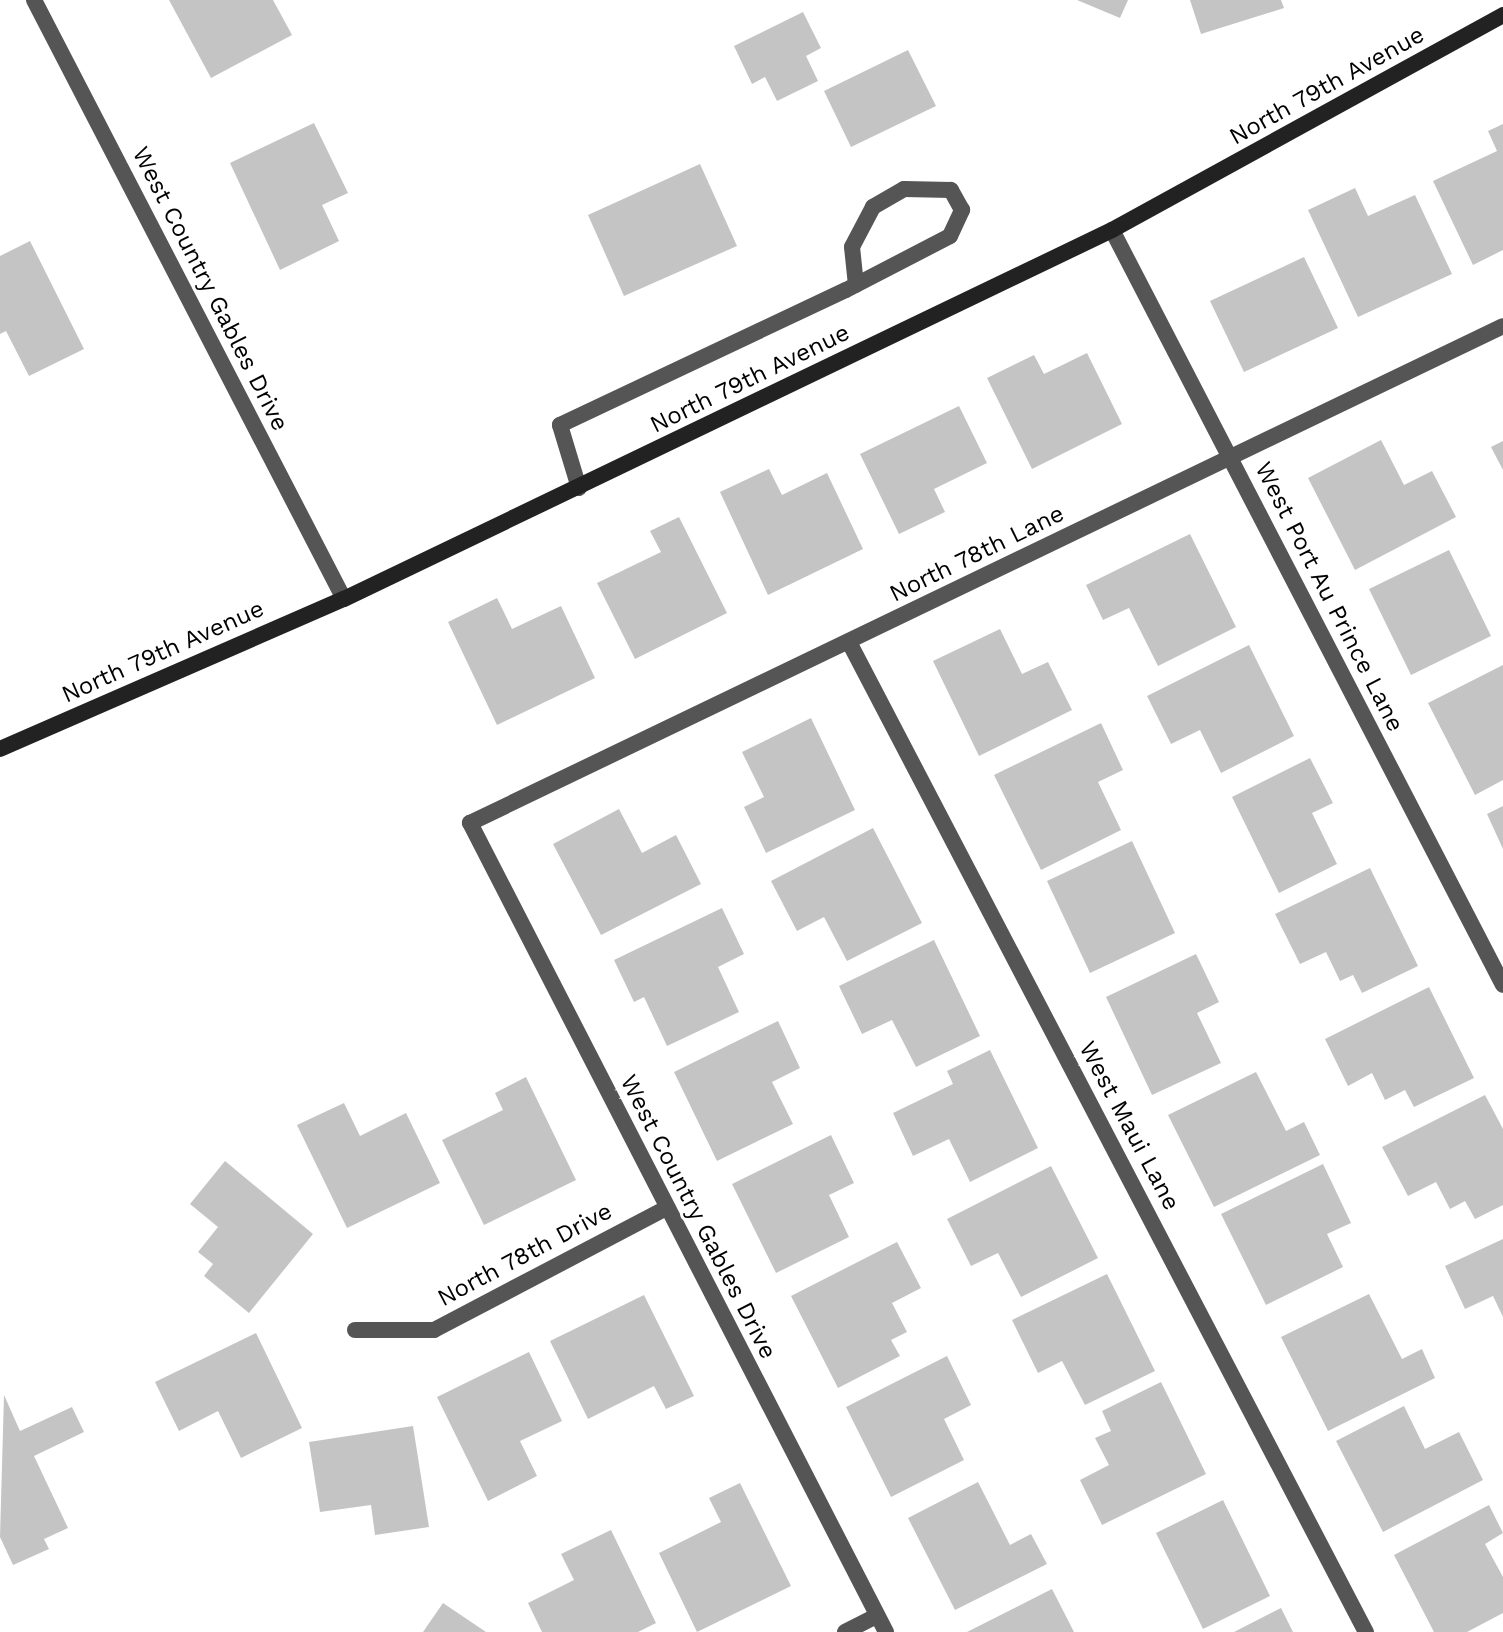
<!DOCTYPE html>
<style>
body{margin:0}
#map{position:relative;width:1503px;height:1632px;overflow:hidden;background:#fff;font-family:"Work Sans",sans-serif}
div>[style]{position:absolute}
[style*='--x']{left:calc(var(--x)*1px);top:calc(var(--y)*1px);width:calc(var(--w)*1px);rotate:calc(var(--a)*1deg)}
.building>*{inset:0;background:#c4c4c4}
.lane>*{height:16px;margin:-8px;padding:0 8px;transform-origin:8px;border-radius:8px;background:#555}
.street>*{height:16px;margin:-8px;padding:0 8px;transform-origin:8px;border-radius:8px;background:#555}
.secondary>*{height:16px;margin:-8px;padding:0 8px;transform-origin:8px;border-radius:8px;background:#222}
span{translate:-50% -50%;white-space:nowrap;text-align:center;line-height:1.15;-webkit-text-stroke:6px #fff;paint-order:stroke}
.street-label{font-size:24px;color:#000}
</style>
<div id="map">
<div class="building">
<div style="clip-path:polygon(169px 0,273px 0,292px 35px,211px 78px)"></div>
<div style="clip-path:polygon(1077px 0,1128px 0,1120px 18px)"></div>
<div style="clip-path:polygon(1190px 0,1281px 0,1284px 8px,1201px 34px)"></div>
<div style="clip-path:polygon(803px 12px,821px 48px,806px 56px,818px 81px,777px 101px,765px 77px,752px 84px,734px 46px)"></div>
<div style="clip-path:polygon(908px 50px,936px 106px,851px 147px,824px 91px)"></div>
<div style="clip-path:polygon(314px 123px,348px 193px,322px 205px,339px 241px,280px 270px,230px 163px)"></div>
<div style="clip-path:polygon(1503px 124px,1503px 250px,1473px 265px,1433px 181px,1497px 151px,1488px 131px)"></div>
<div style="clip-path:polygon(700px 164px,737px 246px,624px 296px,588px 215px)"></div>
<div style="clip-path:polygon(1355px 188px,1368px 216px,1415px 195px,1452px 274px,1358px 317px,1308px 210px)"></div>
<div style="clip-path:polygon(30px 241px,84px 349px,29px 376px,6px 331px,0 334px,0 256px)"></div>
<div style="clip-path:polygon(1304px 257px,1338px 328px,1244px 372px,1210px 301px)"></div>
<div style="clip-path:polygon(1087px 353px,1122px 424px,1032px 469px,987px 378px,1034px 355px,1044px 374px)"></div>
<div style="clip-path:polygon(959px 406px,987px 463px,934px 489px,945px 512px,899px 534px,860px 454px)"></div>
<div style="clip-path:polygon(1381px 440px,1404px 485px,1432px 471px,1456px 517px,1355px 570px,1308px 478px)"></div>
<div style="clip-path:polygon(1503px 441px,1503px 470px,1491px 447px)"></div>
<div style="clip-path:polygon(769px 469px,782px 495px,827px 473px,863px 549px,768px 595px,720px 492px)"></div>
<div style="clip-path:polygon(679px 517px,727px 613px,635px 659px,597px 583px,661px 552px,650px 531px)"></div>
<div style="clip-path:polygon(1190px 534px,1236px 627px,1158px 666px,1129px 608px,1103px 620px,1086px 585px)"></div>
<div style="clip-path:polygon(1449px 550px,1491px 636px,1411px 675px,1369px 589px)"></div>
<div style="clip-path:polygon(497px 598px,512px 629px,561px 606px,595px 678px,497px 725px,448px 622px)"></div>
<div style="clip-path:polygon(1000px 629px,1022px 674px,1048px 662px,1072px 710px,979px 756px,933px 661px)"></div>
<div style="clip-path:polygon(1249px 645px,1294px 736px,1221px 773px,1200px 730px,1171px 744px,1147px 696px)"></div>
<div style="clip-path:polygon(1503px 665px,1503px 780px,1475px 795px,1428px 703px)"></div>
<div style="clip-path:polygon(811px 718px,855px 810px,766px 853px,744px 807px,764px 797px,742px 752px)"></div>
<div style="clip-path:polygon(1101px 723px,1123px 770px,1098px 782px,1121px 830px,1041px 870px,994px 775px)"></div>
<div style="clip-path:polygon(1310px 758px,1333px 803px,1312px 813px,1337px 864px,1279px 893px,1232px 797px)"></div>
<div style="clip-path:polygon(1503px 806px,1503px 849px,1487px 814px)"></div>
<div style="clip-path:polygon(619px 809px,642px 853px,676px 835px,701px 884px,601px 935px,553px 844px)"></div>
<div style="clip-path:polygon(873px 828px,922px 923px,847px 961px,824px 917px,797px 931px,771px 881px)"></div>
<div style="clip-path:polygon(1132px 841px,1175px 933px,1090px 973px,1047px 881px)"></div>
<div style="clip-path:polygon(1370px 868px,1418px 966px,1362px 993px,1353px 975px,1340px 981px,1326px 952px,1300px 964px,1275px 914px)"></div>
<div style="clip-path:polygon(722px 908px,744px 954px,718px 967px,739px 1012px,667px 1046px,644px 997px,634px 1002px,614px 960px)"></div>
<div style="clip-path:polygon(934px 940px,980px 1036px,916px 1067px,892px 1020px,862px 1034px,839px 986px)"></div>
<div style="clip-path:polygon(1196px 954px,1219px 1002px,1197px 1013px,1221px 1063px,1152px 1095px,1106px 997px)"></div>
<div style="clip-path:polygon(1429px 987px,1474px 1078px,1414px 1107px,1405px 1090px,1385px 1100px,1372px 1073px,1348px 1086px,1325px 1039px)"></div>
<div style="clip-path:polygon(778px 1021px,800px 1068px,772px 1082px,793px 1124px,717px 1161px,674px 1072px)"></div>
<div style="clip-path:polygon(990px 1050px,1038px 1148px,970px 1182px,949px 1139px,913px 1156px,893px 1113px,953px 1084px,947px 1071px)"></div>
<div style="clip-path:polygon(1256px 1072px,1286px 1131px,1304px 1122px,1320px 1155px,1214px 1207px,1168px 1115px)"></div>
<div style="clip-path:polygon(526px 1077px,576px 1180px,484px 1225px,442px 1140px,503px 1110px,495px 1093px)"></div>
<div style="clip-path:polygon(1485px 1095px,1503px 1129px,1503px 1205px,1475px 1219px,1465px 1201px,1450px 1209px,1436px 1182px,1408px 1196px,1382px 1147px)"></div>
<div style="clip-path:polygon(344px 1103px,360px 1136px,406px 1113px,440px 1183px,347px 1228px,297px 1125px)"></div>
<div style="clip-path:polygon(831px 1135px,854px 1183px,829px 1195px,849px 1237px,776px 1273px,732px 1184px)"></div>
<div style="clip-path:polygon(225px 1161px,313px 1234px,249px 1313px,204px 1276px,213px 1264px,198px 1252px,218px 1227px,190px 1204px)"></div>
<div style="clip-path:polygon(1323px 1164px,1351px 1223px,1327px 1234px,1343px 1267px,1266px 1305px,1221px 1214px)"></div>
<div style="clip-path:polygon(1051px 1166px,1098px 1258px,1021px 1297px,998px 1253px,971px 1266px,947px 1219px)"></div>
<div style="clip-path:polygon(1503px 1239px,1503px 1317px,1493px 1296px,1465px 1309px,1445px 1266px)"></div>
<div style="clip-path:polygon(897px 1242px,921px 1288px,892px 1303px,907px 1332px,891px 1340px,900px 1356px,838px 1388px,791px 1296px)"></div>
<div style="clip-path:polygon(1107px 1274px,1155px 1371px,1085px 1405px,1062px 1361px,1038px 1373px,1012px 1320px)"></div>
<div style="clip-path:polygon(1369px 1294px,1402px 1359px,1422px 1349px,1435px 1378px,1328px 1431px,1281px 1337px)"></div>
<div style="clip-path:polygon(644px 1295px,694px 1396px,666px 1409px,654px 1386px,588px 1419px,550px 1341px)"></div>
<div style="clip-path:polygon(256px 1333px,302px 1428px,241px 1458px,218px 1411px,179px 1431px,155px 1382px)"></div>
<div style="clip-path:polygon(529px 1352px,562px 1421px,520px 1441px,537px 1476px,488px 1501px,437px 1397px)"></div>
<div style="clip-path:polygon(947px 1356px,971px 1405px,944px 1419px,964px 1460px,891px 1497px,846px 1407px)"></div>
<div style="clip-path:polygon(1161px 1382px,1206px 1474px,1102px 1525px,1080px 1480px,1109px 1465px,1095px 1438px,1111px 1431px,1102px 1411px)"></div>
<div style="clip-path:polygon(4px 1395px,20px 1431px,72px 1407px,84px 1432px,34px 1456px,68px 1528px,44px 1539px,49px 1549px,13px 1565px,0 1537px)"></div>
<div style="clip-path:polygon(1404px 1406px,1425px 1449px,1459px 1432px,1483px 1480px,1383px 1532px,1336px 1441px)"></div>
<div style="clip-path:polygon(413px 1426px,429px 1527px,375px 1535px,371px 1505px,320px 1512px,309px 1442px)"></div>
<div style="clip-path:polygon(978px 1482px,1010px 1545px,1031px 1534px,1047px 1564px,955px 1610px,908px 1518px)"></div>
<div style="clip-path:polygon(740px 1483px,791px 1586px,697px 1632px,659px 1553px,721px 1522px,709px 1498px)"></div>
<div style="clip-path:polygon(1223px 1500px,1270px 1596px,1203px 1629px,1156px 1533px)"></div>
<div style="clip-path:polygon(1489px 1505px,1503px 1533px,1485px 1544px,1503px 1577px,1503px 1613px,1467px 1632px,1434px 1632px,1394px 1555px)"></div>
<div style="clip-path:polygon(611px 1530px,656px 1623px,638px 1632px,542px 1632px,528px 1603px,574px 1580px,561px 1554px)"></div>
<div style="clip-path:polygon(1052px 1589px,1074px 1632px,967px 1632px)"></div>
<div style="clip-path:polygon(443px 1603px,486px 1632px,423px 1632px)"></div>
<div style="clip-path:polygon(1281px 1608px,1293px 1632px,1234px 1632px)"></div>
</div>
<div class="lane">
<div style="--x:579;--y:488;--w:66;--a:-106.8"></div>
<div style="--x:560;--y:425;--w:316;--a:-25.3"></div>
<div style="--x:846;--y:290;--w:117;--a:-27.4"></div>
<div style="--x:950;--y:236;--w:29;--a:-65"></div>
<div style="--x:962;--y:210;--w:23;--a:-119"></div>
<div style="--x:951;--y:190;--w:47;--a:-178.8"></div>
<div style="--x:904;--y:189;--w:36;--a:150"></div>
<div style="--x:873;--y:207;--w:45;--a:117.7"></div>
<div style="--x:852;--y:247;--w:38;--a:84"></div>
</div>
<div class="street">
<div style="--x:34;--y:0;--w:674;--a:62.64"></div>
<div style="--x:1112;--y:230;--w:850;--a:62.62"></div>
<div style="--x:849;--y:642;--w:1117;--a:62.43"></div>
<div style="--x:355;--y:1330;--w:79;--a:0"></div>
<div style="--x:434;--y:1330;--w:262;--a:-27.7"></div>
<div style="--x:845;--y:1632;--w:36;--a:-27"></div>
<div style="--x:886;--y:1632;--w:910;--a:-117.21"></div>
<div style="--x:470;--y:823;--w:1146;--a:-25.69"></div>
</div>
<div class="secondary">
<div style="--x:0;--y:749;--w:375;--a:-23.6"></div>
<div style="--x:344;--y:599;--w:852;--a:-25.66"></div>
<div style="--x:1112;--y:230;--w:446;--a:-28.8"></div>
</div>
<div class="street-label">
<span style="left:1327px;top:86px;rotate:-29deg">North 79th Avenue</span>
<span style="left:210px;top:289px;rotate:63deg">West Country Gables Drive</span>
<span style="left:750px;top:379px;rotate:-26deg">North 79th Avenue</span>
<span style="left:977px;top:554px;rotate:-26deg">North 78th Lane</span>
<span style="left:1329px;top:597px;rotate:63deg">West Port Au Prince Lane</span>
<span style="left:163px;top:652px;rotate:-24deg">North 79th Avenue</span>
<span style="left:1129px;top:1126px;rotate:62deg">West Maui Lane</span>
<span style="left:698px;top:1217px;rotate:63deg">West Country Gables Drive</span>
<span style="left:525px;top:1255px;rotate:-28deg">North 78th Drive</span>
</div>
</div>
